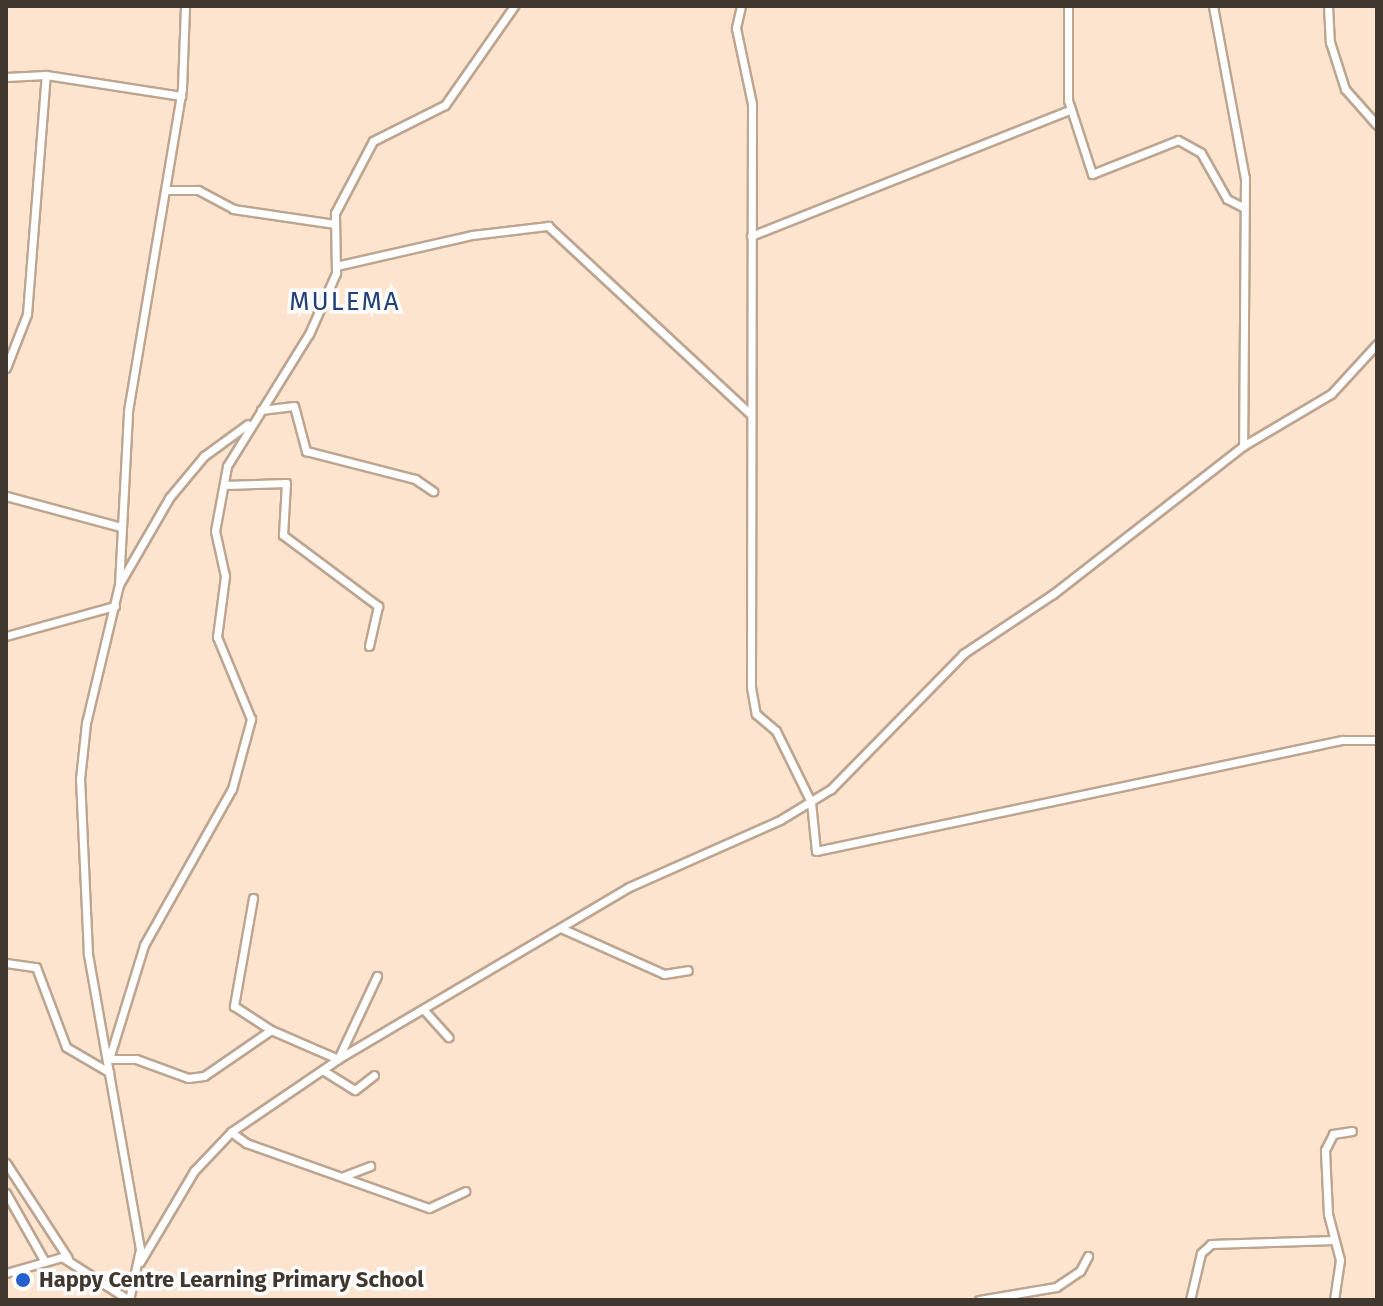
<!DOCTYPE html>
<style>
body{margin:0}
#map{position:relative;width:1383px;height:1306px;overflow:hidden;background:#fce4cf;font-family:"Fira Sans",sans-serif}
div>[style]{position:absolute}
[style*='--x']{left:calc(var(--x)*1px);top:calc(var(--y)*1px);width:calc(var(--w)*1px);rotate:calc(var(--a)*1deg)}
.roads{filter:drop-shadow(2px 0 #bca591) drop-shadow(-2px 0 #bca591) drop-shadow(0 2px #bca591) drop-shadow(0 -2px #bca591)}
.minor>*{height:7px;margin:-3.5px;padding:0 3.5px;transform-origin:3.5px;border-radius:3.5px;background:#fff}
.dots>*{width:22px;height:22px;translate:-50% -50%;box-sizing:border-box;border:4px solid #fff;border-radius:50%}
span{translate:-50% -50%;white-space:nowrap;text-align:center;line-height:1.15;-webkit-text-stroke:7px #fff;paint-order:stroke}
.poi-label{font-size:22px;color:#40372f;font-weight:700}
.left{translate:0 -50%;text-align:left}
.quarter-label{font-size:26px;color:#234178;letter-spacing:2px}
.frame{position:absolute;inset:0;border:8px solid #40372f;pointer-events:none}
</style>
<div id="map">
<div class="roads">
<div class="minor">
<div style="--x:741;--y:6;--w:23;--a:103"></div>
<div style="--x:736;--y:28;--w:78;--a:78.1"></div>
<div style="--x:752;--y:104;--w:583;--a:90.1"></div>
<div style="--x:751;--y:687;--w:27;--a:80"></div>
<div style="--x:756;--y:714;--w:26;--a:40"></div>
<div style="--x:776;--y:731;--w:79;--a:63.8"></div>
<div style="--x:811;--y:802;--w:49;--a:84.2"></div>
<div style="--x:816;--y:851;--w:538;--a:-11.92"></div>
<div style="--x:1342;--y:740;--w:35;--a:0"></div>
<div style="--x:1068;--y:6;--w:94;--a:90"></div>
<div style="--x:1068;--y:100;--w:78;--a:72"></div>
<div style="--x:1092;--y:174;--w:92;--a:-21.6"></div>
<div style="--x:1178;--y:140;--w:26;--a:29"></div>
<div style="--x:1201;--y:153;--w:53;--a:60.5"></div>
<div style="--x:1227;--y:199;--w:18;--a:27"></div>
<div style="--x:1213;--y:6;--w:175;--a:79.5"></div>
<div style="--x:1245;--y:178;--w:268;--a:90.4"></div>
<div style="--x:1328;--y:6;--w:36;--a:87"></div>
<div style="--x:1330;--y:42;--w:49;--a:72.3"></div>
<div style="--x:1345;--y:89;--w:48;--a:48.4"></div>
<div style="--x:6;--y:77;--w:40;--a:-2.9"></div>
<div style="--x:46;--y:75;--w:137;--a:8.8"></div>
<div style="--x:166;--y:190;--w:32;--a:0"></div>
<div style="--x:198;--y:190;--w:40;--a:28"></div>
<div style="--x:233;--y:209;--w:103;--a:8.4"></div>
<div style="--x:751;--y:236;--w:343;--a:-21.6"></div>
<div style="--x:336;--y:266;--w:139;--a:-12.8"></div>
<div style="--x:472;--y:235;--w:77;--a:-6.8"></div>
<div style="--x:548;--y:226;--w:275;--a:42.9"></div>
<div style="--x:6;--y:368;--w:58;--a:-68.7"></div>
<div style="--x:27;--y:314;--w:240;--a:-85.5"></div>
<div style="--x:261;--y:410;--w:33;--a:-7"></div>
<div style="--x:294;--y:406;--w:47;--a:75.1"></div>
<div style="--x:306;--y:451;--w:113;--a:14.4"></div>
<div style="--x:415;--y:479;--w:22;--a:34"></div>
<div style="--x:225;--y:485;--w:61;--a:-1.9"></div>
<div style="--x:286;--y:483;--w:52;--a:93.3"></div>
<div style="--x:283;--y:535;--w:119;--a:36.8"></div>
<div style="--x:378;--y:606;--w:41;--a:102.7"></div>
<div style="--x:6;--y:496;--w:119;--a:15.1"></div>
<div style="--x:120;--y:583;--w:98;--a:-60"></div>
<div style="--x:169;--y:498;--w:55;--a:-50.2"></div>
<div style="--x:204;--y:456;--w:54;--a:-36"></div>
<div style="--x:6;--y:636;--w:113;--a:-15.4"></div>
<div style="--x:253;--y:898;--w:110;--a:100"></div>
<div style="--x:234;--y:1006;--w:44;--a:33"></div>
<div style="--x:563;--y:929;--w:111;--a:24"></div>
<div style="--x:664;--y:974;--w:24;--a:-9"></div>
<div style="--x:6;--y:963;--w:30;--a:8"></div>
<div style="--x:36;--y:967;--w:85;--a:69.4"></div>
<div style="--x:66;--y:1047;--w:50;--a:30.2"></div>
<div style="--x:377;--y:976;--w:92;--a:115.2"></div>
<div style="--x:338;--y:1059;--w:73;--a:-156.6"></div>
<div style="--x:271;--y:1030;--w:81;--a:145.5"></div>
<div style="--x:204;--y:1076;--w:16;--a:173"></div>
<div style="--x:188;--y:1078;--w:55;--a:-159.9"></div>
<div style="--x:136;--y:1059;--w:27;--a:180"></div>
<div style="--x:109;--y:1059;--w:119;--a:-72.9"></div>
<div style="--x:144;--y:945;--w:179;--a:-60.6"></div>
<div style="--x:232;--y:789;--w:73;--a:-74.8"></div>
<div style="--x:251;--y:719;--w:89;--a:-112.5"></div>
<div style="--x:217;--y:637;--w:62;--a:-82.5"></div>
<div style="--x:225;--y:576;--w:46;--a:-102.5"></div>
<div style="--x:215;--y:531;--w:66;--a:-79.5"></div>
<div style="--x:227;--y:466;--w:155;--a:-58.2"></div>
<div style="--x:309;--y:334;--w:67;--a:-66.1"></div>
<div style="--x:336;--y:273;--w:60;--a:-91"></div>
<div style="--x:335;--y:213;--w:81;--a:-62.2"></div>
<div style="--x:373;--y:141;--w:80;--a:-26.6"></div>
<div style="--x:445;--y:105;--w:121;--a:-55.1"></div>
<div style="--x:423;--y:1009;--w:38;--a:48"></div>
<div style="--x:324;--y:1071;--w:36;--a:32"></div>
<div style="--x:355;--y:1090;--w:24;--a:-38"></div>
<div style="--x:231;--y:1132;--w:19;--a:36"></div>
<div style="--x:246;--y:1143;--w:194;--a:19.6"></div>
<div style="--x:429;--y:1208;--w:40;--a:-25"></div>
<div style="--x:6;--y:1163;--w:113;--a:56.9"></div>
<div style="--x:344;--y:1176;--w:28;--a:-21"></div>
<div style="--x:6;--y:1193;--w:79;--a:60.5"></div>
<div style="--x:140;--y:1262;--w:106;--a:-59.3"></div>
<div style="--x:194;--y:1171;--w:54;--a:-46.5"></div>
<div style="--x:231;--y:1132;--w:130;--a:-34.3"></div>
<div style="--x:338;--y:1059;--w:338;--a:-30.6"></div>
<div style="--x:629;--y:887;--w:165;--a:-23.9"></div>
<div style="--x:780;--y:820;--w:60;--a:-31.3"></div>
<div style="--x:831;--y:789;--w:189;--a:-45.6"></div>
<div style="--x:963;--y:654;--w:108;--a:-33.7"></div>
<div style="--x:1053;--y:594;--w:241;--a:-37.9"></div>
<div style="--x:1243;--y:446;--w:102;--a:-30.6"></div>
<div style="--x:1331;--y:394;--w:68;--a:-47.4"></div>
<div style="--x:6;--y:1273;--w:58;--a:-15.9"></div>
<div style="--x:62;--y:1257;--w:80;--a:32.7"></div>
<div style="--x:129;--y:1300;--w:52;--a:-77.8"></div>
<div style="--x:140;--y:1249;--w:300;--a:-100"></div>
<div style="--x:88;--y:954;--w:175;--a:-92.6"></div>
<div style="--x:80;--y:779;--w:56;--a:-83.9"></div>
<div style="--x:86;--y:723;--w:142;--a:-76.6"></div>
<div style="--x:119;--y:585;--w:174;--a:-87"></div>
<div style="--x:128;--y:411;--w:327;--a:-80.5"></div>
<div style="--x:182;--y:88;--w:82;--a:-87.9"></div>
<div style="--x:979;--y:1300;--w:78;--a:-9.6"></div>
<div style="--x:1056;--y:1287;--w:29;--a:-34"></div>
<div style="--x:1080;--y:1271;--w:17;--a:-62"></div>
<div style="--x:1190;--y:1300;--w:48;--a:-76.8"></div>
<div style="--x:1201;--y:1253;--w:13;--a:-42"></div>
<div style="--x:1211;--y:1244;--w:123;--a:-1.9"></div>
<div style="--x:1334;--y:1300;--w:40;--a:-81.5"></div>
<div style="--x:1340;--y:1260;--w:48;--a:-104.6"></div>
<div style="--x:1328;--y:1214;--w:64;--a:-92.7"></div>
<div style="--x:1325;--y:1150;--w:18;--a:-63"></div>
<div style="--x:1333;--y:1134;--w:19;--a:-9"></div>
</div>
</div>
<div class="dots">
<div style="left:23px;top:1280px;background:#2560cc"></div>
</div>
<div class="poi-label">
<span class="left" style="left:39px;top:1280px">Happy Centre Learning Primary School</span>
</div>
<div class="quarter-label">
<span style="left:345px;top:302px">MULEMA</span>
</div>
<div class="frame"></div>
</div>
